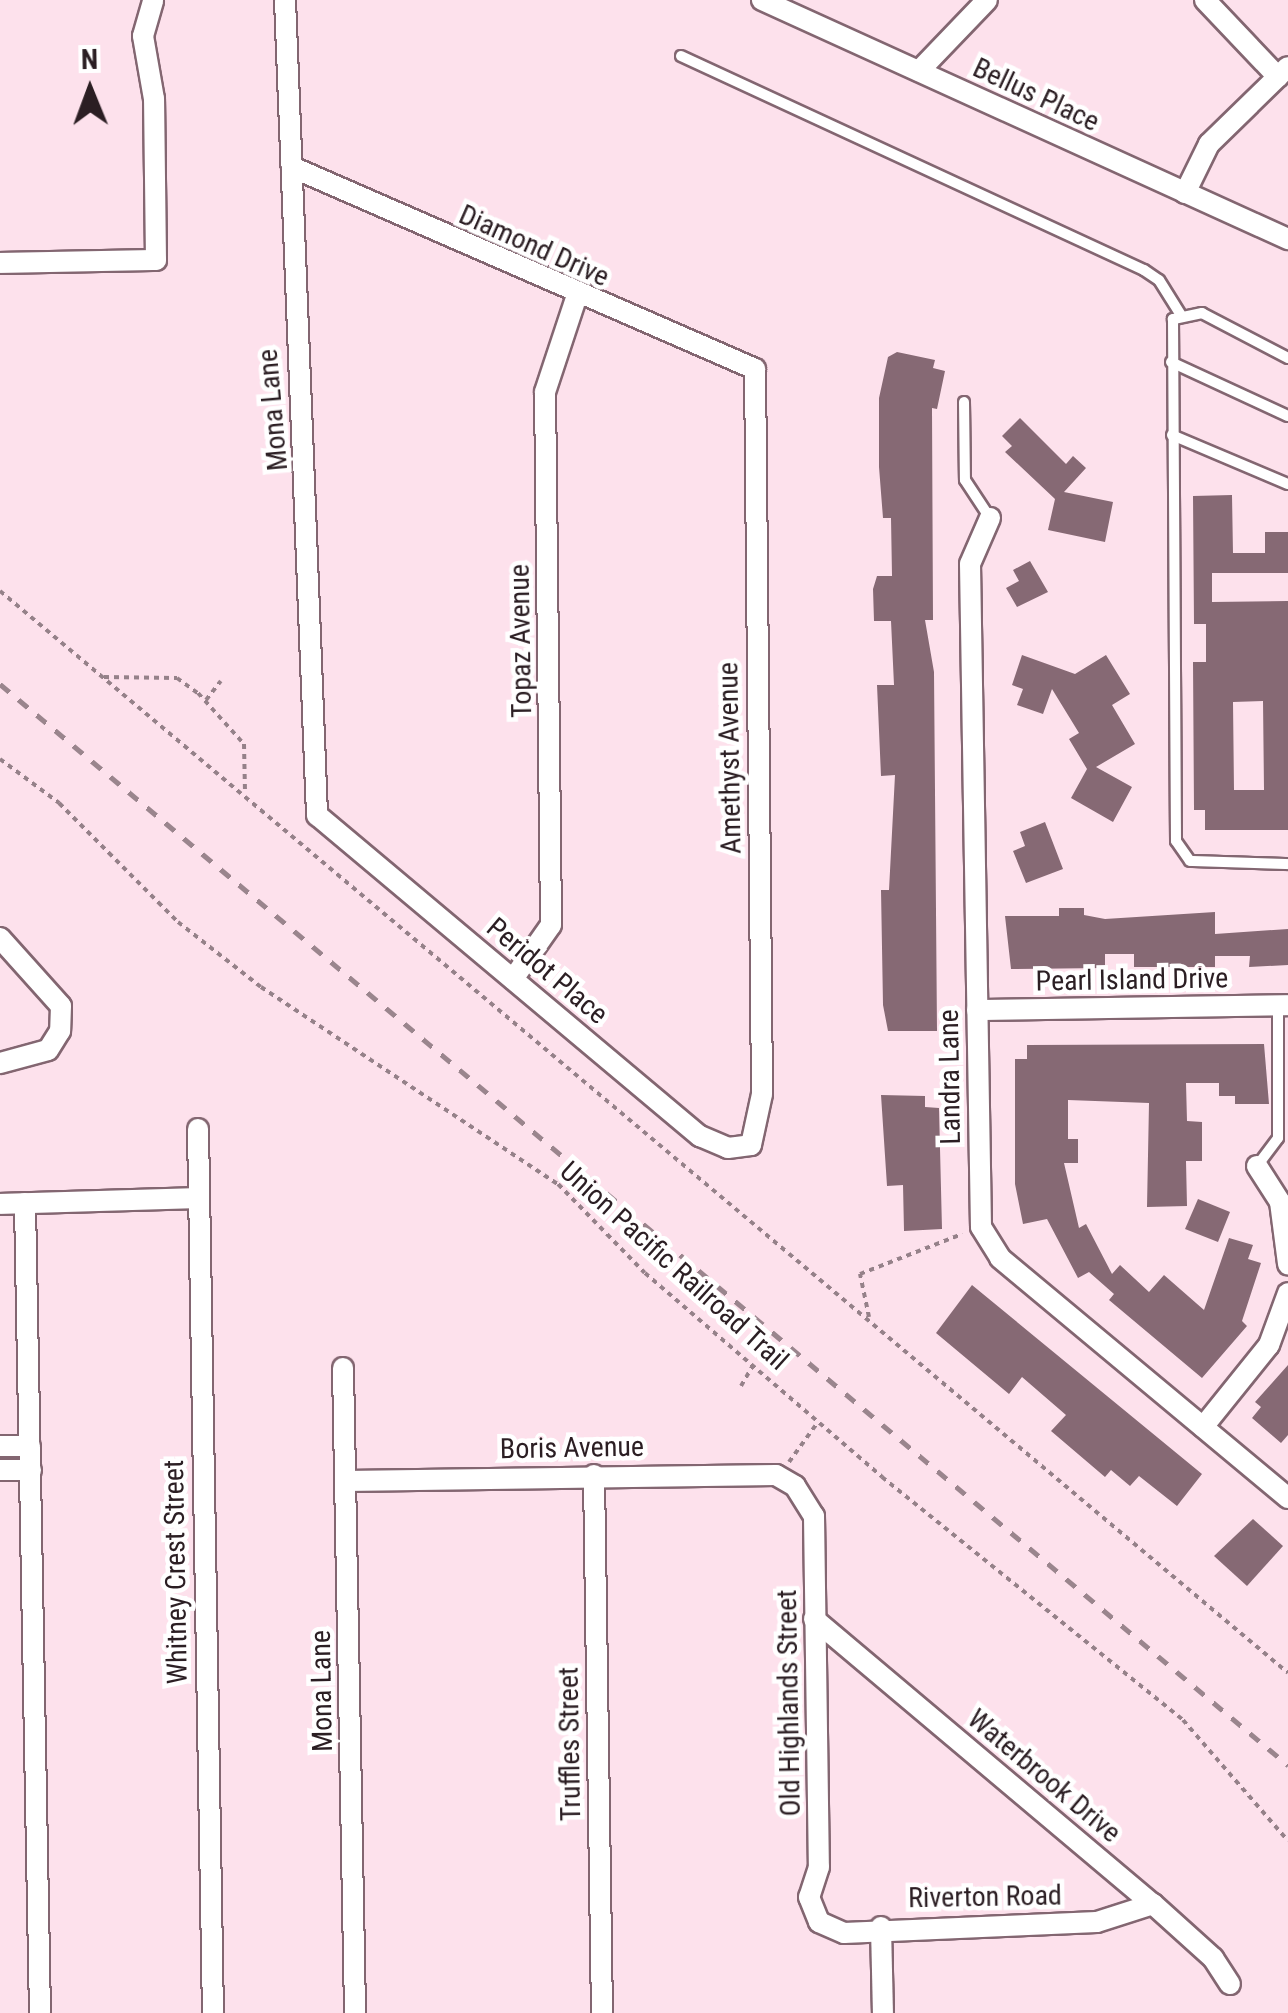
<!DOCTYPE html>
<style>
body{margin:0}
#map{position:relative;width:1288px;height:2013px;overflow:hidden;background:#fde1ec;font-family:"Roboto Condensed",sans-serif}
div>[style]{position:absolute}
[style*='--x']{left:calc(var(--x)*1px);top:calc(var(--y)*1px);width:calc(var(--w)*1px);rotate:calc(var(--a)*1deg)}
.building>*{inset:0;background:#866974}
.path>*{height:4px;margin-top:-2px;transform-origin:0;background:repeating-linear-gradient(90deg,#958189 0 5px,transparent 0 10px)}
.roads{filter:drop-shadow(2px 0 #836671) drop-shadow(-2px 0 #836671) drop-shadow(0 2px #836671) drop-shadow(0 -2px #836671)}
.lane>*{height:10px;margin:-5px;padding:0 5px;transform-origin:5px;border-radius:5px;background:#fff}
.street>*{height:20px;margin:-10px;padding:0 10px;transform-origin:10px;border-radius:10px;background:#fff}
.rail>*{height:5px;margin-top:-2.5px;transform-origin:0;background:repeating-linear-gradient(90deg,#9a858d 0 12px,transparent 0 24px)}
span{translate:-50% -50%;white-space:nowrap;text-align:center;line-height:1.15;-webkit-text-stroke:9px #fff;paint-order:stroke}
.street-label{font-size:28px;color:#2b1e23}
.north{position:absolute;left:40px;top:40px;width:100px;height:100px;-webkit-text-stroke:8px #fff;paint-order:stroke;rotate:359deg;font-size:28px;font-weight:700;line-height:40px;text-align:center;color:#2b1e23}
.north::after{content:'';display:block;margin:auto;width:35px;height:45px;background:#2b1e23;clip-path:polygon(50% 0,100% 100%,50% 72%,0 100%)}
</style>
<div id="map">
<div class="building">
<div style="clip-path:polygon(897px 352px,935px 360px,933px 368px,945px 371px,937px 409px,932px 408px,933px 620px,925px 620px,934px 672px,937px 1031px,888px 1031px,883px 1005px,881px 890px,889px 890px,895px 775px,881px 776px,877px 685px,894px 685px,891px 621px,874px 621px,873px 589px,877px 576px,892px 576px,891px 518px,883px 518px,879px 467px,879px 398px,888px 357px)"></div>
<div style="clip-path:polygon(1020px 418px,1066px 464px,1073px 456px,1086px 468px,1064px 492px,1113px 502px,1105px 542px,1048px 530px,1055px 499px,1005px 452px,1012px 446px,1002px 436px)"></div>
<div style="clip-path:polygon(evenodd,1232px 495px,1233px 553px,1265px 553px,1265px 532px,1288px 532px,1288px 573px,1212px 573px,1212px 602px,1288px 601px,1288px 830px,1205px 830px,1205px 810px,1194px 810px,1193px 662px,1206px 662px,1206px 624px,1194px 624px,1193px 496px,1232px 495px,1263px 701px,1264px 790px,1234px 790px,1233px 702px,1263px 701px)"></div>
<div style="clip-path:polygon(1030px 561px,1048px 592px,1017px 607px,1006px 588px,1019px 581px,1013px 570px)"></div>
<div style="clip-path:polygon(1022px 655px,1075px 674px,1106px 655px,1130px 694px,1112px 705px,1135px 744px,1096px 767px,1132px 787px,1113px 822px,1071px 798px,1087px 769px,1069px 739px,1079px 733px,1052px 689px,1043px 714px,1017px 705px,1023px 689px,1012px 685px)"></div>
<div style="clip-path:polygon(1045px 822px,1063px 869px,1026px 883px,1013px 851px,1025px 846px,1020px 832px)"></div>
<div style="clip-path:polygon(1059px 908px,1084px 908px,1084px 915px,1105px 919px,1215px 912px,1215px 934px,1288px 929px,1288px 965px,1249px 967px,1250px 956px,1215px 956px,1215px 967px,1134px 967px,1134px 954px,1105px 954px,1105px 968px,1011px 969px,1005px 916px,1059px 916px)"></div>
<div style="clip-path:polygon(1264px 1044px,1269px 1104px,1235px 1104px,1235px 1096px,1219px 1096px,1219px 1083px,1186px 1083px,1187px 1121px,1202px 1122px,1202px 1161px,1186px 1161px,1187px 1206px,1147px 1207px,1149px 1103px,1068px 1100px,1068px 1139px,1078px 1139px,1078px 1163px,1064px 1163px,1079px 1228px,1086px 1224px,1112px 1274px,1120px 1265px,1149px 1292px,1164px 1275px,1204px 1310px,1229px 1238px,1253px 1245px,1248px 1259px,1261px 1263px,1242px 1321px,1247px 1326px,1202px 1378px,1109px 1300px,1114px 1294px,1089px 1272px,1078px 1278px,1047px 1219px,1023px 1224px,1015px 1184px,1015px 1059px,1027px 1059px,1027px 1045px)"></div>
<div style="clip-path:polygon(881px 1095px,925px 1096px,925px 1107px,939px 1108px,942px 1229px,904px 1231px,903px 1185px,887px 1186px)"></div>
<div style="clip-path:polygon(1198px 1199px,1230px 1212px,1218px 1242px,1185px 1229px)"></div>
<div style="clip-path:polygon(972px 1285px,1202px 1474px,1177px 1506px,1139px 1476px,1130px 1486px,1111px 1470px,1105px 1477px,1051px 1431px,1066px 1415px,1022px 1377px,1009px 1394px,936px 1333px)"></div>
<div style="clip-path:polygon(1288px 1365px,1288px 1435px,1281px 1443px,1252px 1418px,1261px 1407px,1255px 1402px)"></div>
<div style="clip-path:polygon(1253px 1519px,1283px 1546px,1247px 1586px,1214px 1556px)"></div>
</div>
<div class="path">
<div style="--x:0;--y:591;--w:1682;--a:40.03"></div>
<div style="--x:104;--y:677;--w:73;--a:0.8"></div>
<div style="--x:177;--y:678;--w:26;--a:36"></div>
<div style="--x:198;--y:693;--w:69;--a:48"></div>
<div style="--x:244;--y:744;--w:47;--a:88.8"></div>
<div style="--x:206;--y:700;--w:24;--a:-52"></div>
<div style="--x:0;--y:759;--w:74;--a:36.7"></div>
<div style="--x:59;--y:803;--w:168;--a:45"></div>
<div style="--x:178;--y:922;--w:105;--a:38.1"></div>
<div style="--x:261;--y:987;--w:356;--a:33.6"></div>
<div style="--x:558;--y:1184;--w:124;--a:45.7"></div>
<div style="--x:645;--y:1273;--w:313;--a:40.7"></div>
<div style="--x:882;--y:1477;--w:387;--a:38.9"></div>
<div style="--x:1183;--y:1720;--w:160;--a:49"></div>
<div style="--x:869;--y:1317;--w:44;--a:-101.8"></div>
<div style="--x:860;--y:1274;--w:110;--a:-21.4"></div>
<div style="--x:741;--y:1386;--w:24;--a:-60"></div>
<div style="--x:789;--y:1462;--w:49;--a:-54.1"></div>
</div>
<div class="roads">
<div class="lane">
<div style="--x:681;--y:56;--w:510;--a:24.81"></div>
<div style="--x:1144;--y:270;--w:18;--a:34"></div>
<div style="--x:1159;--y:280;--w:40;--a:58"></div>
<div style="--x:1288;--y:358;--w:97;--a:-152.4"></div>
<div style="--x:1202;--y:313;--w:30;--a:168"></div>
<div style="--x:1173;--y:319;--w:522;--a:89.67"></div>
<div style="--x:1176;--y:841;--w:24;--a:55"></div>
<div style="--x:1190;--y:861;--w:98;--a:1.8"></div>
<div style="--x:1171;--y:362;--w:129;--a:24.8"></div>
<div style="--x:964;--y:402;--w:78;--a:89.3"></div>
<div style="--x:965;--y:480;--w:45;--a:56.7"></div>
<div style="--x:1172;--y:435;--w:126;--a:22.9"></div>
<div style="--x:1257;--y:1166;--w:35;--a:-53"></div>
<div style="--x:1278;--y:1138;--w:133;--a:-90"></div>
</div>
<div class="street">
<div style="--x:285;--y:0;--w:816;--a:87.75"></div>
<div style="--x:317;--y:815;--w:500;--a:40"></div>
<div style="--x:700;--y:1136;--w:30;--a:23"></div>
<div style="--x:728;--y:1148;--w:23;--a:-7"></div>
<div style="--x:751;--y:1145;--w:52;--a:-77.8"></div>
<div style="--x:762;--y:1094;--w:725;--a:-90.55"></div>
<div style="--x:755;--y:369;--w:505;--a:-156.43"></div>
<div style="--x:762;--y:0;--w:578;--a:24.44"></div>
<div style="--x:1205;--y:0;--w:106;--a:46.5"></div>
<div style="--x:919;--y:71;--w:98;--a:-46.2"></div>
<div style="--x:1185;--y:193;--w:55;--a:-63.9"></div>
<div style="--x:1209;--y:144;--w:110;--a:-44.3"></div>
<div style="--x:0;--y:263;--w:156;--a:-1.1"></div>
<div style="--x:156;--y:260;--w:161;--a:-90.7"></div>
<div style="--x:154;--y:99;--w:64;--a:-99.9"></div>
<div style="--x:143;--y:36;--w:37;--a:-74"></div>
<div style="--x:990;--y:518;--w:50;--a:113.5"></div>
<div style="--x:970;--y:564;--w:663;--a:89.05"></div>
<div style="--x:981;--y:1227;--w:36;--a:58"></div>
<div style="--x:1000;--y:1258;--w:375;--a:39.8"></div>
<div style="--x:0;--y:938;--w:91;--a:48.1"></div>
<div style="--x:61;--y:1006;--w:25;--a:92"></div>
<div style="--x:60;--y:1031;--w:22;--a:122"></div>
<div style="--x:48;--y:1050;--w:50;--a:164.8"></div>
<div style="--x:513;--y:979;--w:66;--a:-54.9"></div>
<div style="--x:551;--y:925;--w:533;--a:-90.64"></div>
<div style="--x:545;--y:392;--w:102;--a:-71.7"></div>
<div style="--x:977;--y:1010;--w:311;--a:-0.9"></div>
<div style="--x:198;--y:1129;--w:884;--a:89.03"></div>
<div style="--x:1257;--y:1166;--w:43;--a:57.4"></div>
<div style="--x:1280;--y:1202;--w:63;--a:82.6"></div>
<div style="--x:25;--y:1203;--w:810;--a:88.94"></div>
<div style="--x:0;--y:1204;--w:198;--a:-1.7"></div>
<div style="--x:343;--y:1368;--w:645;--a:88.93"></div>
<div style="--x:1203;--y:1427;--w:105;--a:-51.2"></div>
<div style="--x:1269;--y:1345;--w:55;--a:-69.9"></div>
<div style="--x:0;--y:1446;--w:30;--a:0"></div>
<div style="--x:0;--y:1470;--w:31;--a:0"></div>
<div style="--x:594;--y:1475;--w:538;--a:89.15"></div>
<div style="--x:346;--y:1481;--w:430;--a:-0.8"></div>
<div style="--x:776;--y:1475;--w:22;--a:30"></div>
<div style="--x:795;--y:1486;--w:36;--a:58"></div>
<div style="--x:814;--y:1516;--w:351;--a:89.2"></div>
<div style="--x:819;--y:1867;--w:32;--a:108"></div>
<div style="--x:809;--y:1897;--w:27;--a:68"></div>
<div style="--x:819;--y:1922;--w:27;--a:24"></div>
<div style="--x:844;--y:1933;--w:253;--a:-2.5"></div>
<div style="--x:1097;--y:1922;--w:59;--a:-17.8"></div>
<div style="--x:814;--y:1619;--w:443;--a:40.1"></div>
<div style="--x:1153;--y:1904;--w:81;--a:42"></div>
<div style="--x:1213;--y:1958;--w:31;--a:57"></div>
<div style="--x:881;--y:1927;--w:86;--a:88.7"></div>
</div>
</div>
<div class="rail">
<div style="--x:0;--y:684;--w:1682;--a:40.01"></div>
</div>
<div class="street-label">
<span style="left:1036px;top:95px;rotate:25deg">Bellus Place</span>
<span style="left:534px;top:246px;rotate:24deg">Diamond Drive</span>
<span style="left:273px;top:410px;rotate:-95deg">Mona Lane</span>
<span style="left:521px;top:641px;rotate:-91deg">Topaz Avenue</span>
<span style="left:730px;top:758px;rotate:-91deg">Amethyst Avenue</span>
<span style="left:547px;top:971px;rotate:40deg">Peridot Place</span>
<span style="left:1132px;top:980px;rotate:-1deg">Pearl Island Drive</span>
<span style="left:950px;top:1077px;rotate:-91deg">Landra Lane</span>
<span style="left:674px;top:1266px;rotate:42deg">Union Pacific Railroad Trail</span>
<span style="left:572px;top:1448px;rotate:-1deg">Boris Avenue</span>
<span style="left:176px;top:1572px;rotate:-91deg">Whitney Crest Street</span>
<span style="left:322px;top:1691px;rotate:-91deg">Mona Lane</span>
<span style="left:789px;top:1703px;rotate:-91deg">Old Highlands Street</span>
<span style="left:570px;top:1744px;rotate:-91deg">Truffles Street</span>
<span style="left:1044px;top:1776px;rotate:40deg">Waterbrook Drive</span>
<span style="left:985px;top:1897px;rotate:-1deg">Riverton Road</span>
</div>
<div class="north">N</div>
</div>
